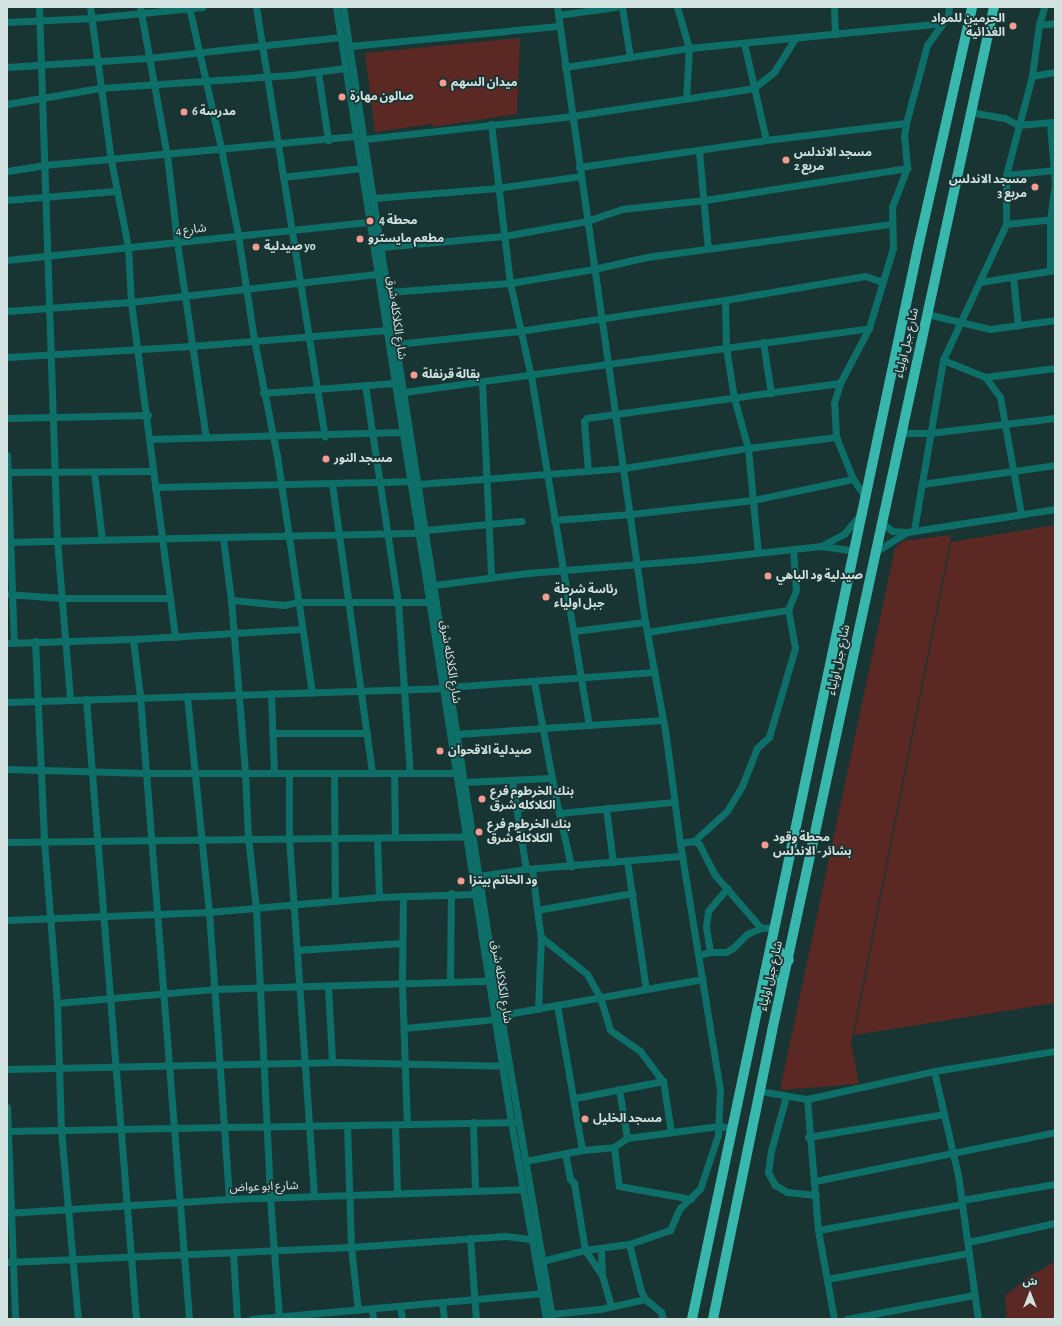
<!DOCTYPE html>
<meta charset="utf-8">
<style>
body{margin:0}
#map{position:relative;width:1062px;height:1326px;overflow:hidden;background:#193533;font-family:"Alegreya Sans","Noto Sans Arabic",sans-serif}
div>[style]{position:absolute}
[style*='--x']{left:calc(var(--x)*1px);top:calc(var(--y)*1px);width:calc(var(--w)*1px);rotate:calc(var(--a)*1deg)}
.green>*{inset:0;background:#5c2823}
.minor>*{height:7px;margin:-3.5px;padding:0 3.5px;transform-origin:3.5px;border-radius:3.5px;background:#0d6f68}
.highway>*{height:10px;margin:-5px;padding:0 5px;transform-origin:5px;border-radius:5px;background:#38b7ad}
.dots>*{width:11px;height:11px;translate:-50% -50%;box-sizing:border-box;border:2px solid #193533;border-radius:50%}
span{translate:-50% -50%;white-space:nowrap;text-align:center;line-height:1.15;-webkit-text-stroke:3.5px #193533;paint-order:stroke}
.poi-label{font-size:12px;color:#d2e2e0;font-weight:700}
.right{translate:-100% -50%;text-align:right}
.left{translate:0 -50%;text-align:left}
.street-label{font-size:12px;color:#d2e2e0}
.frame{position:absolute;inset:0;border:8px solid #d2e2e0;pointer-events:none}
.north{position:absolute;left:1010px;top:1274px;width:40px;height:40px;-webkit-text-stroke:3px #193533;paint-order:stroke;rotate:0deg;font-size:11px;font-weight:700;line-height:16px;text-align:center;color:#d2e2e0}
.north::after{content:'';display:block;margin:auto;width:14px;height:18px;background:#d2e2e0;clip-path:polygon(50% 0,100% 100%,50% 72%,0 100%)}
</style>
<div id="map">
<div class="green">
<div style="clip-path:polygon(520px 38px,517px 114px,433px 127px,432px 124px,375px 132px,365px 53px)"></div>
<div style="clip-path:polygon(1055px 525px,1055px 1003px,854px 1035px,951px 542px)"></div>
<div style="clip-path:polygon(951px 535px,851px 1043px,859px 1084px,780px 1090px,895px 548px,903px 541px)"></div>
<div style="clip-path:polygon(1055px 1262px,1055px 1319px,1007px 1319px,1005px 1296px,1031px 1275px)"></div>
</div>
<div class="minor">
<div style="--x:39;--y:7;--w:533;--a:88.07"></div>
<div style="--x:57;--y:540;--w:160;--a:85.3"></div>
<div style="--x:90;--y:7;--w:154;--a:82.2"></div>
<div style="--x:111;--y:160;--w:89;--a:78.9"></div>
<div style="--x:128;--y:247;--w:55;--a:86.9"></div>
<div style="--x:131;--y:302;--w:338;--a:82.5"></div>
<div style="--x:140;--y:7;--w:150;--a:79.7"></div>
<div style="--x:167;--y:155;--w:88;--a:83.4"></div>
<div style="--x:177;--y:242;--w:198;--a:81.6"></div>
<div style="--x:189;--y:7;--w:145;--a:77.2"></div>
<div style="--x:221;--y:148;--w:89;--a:78.9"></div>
<div style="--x:238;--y:235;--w:106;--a:81.3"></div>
<div style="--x:254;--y:340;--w:118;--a:78.8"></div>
<div style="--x:277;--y:456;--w:239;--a:81.6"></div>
<div style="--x:256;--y:7;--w:435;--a:80.9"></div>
<div style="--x:336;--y:7;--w:1129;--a:81.08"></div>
<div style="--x:511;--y:1122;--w:200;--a:79.9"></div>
<div style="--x:343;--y:7;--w:986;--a:81.13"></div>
<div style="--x:495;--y:981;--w:343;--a:80.4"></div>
<div style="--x:622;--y:7;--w:51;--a:80.9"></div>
<div style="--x:677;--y:7;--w:43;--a:73.7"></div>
<div style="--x:689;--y:48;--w:51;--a:93.4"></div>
<div style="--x:834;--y:7;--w:27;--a:88"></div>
<div style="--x:558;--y:15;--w:58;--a:-8"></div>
<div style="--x:7;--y:22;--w:85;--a:-2.7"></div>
<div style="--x:92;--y:18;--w:111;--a:-5.7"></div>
<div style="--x:1039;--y:25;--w:16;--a:-7"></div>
<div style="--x:744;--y:43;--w:99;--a:77.2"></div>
<div style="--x:350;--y:46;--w:210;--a:-5.5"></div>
<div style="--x:7;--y:67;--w:141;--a:-3.7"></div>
<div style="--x:148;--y:58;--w:194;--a:-6.2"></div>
<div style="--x:565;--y:67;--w:125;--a:-8.7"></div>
<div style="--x:689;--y:48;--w:254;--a:-5.6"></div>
<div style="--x:318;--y:72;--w:69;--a:81.6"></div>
<div style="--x:1032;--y:76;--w:23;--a:-10"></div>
<div style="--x:7;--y:104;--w:94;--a:-9.8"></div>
<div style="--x:100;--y:88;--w:191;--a:-3.9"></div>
<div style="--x:291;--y:75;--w:55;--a:-7.3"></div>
<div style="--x:970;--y:112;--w:36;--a:10"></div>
<div style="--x:1005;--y:118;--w:15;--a:28"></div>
<div style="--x:1018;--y:125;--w:37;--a:-5"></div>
<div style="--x:1050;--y:123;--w:61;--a:85.3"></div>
<div style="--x:491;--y:124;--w:160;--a:83.2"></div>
<div style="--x:510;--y:283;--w:95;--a:77.3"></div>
<div style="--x:531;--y:376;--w:354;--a:80.6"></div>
<div style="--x:365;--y:139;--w:208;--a:-6.3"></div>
<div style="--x:572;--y:116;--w:184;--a:-8.7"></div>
<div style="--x:754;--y:88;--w:26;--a:-39"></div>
<div style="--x:774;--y:72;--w:40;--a:-58"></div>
<div style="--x:699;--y:151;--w:98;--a:84.8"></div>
<div style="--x:579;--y:167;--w:189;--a:-8.2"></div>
<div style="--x:766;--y:140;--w:141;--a:-6.9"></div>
<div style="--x:7;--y:171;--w:37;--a:-9"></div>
<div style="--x:44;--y:165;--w:313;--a:-5.3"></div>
<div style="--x:1006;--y:175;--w:49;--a:-5.8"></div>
<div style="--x:283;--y:177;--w:79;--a:-6.6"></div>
<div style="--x:374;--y:198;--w:123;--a:-4.6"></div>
<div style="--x:497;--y:188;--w:85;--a:-8.1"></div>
<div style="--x:7;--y:200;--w:109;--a:-4.7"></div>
<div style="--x:1006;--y:224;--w:49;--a:-5.8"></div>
<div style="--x:381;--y:247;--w:123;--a:-5.1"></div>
<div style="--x:504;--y:236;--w:84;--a:-10.2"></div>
<div style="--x:587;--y:221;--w:37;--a:-19"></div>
<div style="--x:622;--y:209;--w:83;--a:-6.2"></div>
<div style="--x:705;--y:200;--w:205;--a:-9"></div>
<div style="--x:7;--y:260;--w:370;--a:-6"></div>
<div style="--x:1050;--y:271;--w:51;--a:-90"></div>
<div style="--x:1050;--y:220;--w:35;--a:-82"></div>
<div style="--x:1013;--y:277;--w:49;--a:84.2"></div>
<div style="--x:980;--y:282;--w:76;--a:-9.1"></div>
<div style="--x:388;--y:292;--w:122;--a:-4.2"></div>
<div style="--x:510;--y:283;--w:85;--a:-9.5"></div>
<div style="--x:594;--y:269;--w:54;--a:-12.8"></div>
<div style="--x:647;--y:257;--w:247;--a:-7.7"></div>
<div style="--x:725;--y:300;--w:47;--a:88.8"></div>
<div style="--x:726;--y:347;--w:52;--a:81.1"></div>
<div style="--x:734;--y:398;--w:52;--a:74.4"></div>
<div style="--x:748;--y:448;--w:105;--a:84.6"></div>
<div style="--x:7;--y:311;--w:124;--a:-4.2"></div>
<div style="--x:131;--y:302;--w:249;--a:-6.5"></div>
<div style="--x:927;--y:314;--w:65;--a:13.4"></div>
<div style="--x:990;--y:329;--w:66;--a:-7.9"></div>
<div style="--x:763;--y:342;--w:52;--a:81.1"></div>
<div style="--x:396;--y:344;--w:124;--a:-6"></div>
<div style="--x:519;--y:331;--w:208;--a:-8.6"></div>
<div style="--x:725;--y:300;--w:142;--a:-9.7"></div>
<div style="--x:865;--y:276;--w:18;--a:19"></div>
<div style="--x:7;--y:357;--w:185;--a:-3.4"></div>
<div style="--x:192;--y:346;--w:196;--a:-4.7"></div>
<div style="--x:943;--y:360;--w:45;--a:22"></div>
<div style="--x:985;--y:377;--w:25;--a:53"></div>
<div style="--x:1000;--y:397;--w:119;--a:79.8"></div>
<div style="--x:985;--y:377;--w:71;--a:-7.3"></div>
<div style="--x:482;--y:383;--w:194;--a:87.3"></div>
<div style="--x:365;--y:385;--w:220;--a:81.4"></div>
<div style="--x:398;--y:603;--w:170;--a:86"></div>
<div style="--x:404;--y:392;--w:469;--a:-7.8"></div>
<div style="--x:263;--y:393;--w:132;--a:-4.3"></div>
<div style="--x:7;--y:418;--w:141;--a:-1.2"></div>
<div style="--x:901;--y:433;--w:28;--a:0"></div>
<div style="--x:929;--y:433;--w:127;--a:-6.8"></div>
<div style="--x:150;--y:439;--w:253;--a:-1.6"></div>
<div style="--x:7;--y:455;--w:187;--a:87.9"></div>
<div style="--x:588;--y:471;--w:50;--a:-94.6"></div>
<div style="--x:584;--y:421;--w:4;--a:-45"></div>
<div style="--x:587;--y:418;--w:255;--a:-7.9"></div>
<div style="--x:7;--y:472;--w:146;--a:-0.4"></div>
<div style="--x:94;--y:472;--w:68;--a:83.3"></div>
<div style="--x:332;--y:484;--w:292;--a:82.1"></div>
<div style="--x:418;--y:484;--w:207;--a:-4.4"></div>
<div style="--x:624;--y:468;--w:126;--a:-9.2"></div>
<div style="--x:748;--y:448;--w:89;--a:-7.1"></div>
<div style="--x:922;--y:484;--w:134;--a:-8.1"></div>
<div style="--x:155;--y:487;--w:255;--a:-1.3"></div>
<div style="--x:866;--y:498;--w:23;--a:-124"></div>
<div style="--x:853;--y:479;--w:45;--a:-112"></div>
<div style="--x:836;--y:437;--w:34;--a:-93"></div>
<div style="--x:834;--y:403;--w:21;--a:-73"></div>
<div style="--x:840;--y:383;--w:62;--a:-62.2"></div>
<div style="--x:869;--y:328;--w:84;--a:-73.3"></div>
<div style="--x:893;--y:248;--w:41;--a:-91.4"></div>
<div style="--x:892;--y:207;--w:42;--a:-69"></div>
<div style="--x:907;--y:168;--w:32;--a:-95"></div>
<div style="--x:904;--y:136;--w:13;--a:-81"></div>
<div style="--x:906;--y:123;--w:81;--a:-74.9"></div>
<div style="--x:927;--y:45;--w:36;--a:-54"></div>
<div style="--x:948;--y:16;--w:9;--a:-84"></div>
<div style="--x:554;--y:520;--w:77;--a:-4.5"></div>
<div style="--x:631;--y:514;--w:123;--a:-6.5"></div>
<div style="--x:753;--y:500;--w:102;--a:-11.9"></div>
<div style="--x:881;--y:522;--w:14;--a:39"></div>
<div style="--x:892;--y:531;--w:15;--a:4"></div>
<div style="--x:907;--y:532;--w:150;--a:-8.8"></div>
<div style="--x:426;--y:530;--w:96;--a:-5.4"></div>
<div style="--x:914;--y:530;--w:172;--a:-80.3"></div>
<div style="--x:943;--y:360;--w:150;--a:-65.1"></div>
<div style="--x:1006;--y:224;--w:49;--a:-90"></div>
<div style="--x:1006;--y:175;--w:102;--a:-75.3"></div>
<div style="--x:1032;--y:76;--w:51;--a:-82.2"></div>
<div style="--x:1039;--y:25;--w:19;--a:-74"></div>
<div style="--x:223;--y:538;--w:63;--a:82.6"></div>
<div style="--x:231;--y:600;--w:173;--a:85.3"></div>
<div style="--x:245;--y:772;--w:65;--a:87.4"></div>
<div style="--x:248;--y:837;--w:71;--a:83.6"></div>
<div style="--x:256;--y:908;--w:290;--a:87.2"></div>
<div style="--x:270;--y:1198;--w:121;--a:85.7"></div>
<div style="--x:7;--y:542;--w:412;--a:-1.3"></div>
<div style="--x:823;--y:545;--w:24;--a:-28"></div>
<div style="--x:844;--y:534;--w:25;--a:-50"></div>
<div style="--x:875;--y:552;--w:38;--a:-32"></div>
<div style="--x:434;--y:585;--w:95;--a:-7.3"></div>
<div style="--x:528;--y:573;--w:174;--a:-4.6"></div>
<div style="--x:701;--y:559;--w:121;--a:-6.2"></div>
<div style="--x:821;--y:546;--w:34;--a:8"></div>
<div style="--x:7;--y:594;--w:54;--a:4.2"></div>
<div style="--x:61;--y:598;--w:109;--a:0"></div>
<div style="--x:231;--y:600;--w:53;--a:5.4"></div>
<div style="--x:284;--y:605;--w:13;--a:-13"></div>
<div style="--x:297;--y:602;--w:132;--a:0"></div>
<div style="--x:574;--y:631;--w:72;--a:-7.2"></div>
<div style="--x:647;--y:632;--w:143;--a:-8.9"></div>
<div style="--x:133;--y:639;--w:57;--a:83"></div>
<div style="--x:140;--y:696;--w:625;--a:85.5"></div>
<div style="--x:35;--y:641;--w:200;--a:87.4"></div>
<div style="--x:44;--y:841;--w:163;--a:85.4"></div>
<div style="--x:57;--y:1003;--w:127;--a:88.2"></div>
<div style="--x:61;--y:1130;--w:190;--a:84.9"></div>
<div style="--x:7;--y:643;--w:126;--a:-1.8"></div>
<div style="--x:133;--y:639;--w:169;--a:-3.4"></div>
<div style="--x:534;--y:682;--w:120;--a:79.4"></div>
<div style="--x:449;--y:687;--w:206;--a:-4.2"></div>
<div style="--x:271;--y:693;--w:80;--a:87.9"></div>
<div style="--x:187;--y:696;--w:217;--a:84.2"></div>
<div style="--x:209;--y:912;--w:288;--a:86"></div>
<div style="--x:86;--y:699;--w:622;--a:85.39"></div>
<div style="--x:7;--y:702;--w:436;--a:-1.8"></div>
<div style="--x:272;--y:733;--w:95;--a:0"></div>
<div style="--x:457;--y:734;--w:206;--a:-3.9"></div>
<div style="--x:7;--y:769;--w:140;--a:1.6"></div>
<div style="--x:147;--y:773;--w:309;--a:0"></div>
<div style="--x:289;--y:773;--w:65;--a:90"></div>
<div style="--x:289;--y:838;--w:359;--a:86"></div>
<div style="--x:334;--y:773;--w:128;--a:89.6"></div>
<div style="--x:394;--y:774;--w:63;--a:89.1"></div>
<div style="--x:512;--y:781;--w:89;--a:81"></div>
<div style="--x:465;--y:782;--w:85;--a:-2.7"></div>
<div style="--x:606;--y:808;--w:55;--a:82.7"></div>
<div style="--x:516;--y:809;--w:41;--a:-12.7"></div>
<div style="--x:556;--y:800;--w:68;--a:77.2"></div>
<div style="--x:559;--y:813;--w:116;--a:-5.5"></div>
<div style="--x:377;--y:838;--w:59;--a:88.1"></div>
<div style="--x:694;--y:841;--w:45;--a:-42.3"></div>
<div style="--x:727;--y:811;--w:29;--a:-59"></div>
<div style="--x:742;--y:786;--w:41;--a:-68.5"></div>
<div style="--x:757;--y:748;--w:16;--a:-43"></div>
<div style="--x:769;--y:737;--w:93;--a:-73.7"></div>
<div style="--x:795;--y:648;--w:39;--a:-100"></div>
<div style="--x:788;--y:610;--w:22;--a:-68"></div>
<div style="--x:796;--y:590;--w:41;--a:-94.2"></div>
<div style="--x:7;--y:842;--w:460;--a:-0.7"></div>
<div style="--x:680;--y:843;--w:14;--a:-8"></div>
<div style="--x:694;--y:841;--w:6;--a:31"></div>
<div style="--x:699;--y:844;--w:35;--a:63"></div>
<div style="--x:715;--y:875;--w:70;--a:49"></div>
<div style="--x:627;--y:861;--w:129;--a:81.6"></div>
<div style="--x:532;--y:869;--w:41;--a:83"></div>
<div style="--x:537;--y:910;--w:97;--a:-10.1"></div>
<div style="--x:479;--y:876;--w:48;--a:-8.5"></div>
<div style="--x:526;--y:869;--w:157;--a:-4.8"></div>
<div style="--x:403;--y:896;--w:88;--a:90.7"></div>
<div style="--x:402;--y:984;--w:140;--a:88"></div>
<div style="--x:537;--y:910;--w:27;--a:82"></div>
<div style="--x:541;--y:937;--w:72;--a:92.4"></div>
<div style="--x:7;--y:920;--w:202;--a:-2.3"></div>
<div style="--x:209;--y:912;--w:171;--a:-5"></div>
<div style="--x:379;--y:897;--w:97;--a:-1.8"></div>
<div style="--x:541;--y:937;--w:59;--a:38.8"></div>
<div style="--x:587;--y:974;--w:26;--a:61"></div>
<div style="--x:600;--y:997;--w:34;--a:73"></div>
<div style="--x:610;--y:1030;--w:37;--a:35"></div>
<div style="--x:640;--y:1051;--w:38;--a:53"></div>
<div style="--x:663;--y:1081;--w:52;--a:81.1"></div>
<div style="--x:297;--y:950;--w:105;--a:-3.8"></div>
<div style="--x:710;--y:952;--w:26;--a:-99"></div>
<div style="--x:706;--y:926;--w:15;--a:-82"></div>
<div style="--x:708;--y:911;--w:30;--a:-50"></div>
<div style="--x:700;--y:955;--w:10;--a:-17"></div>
<div style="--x:710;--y:952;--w:16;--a:0"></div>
<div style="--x:726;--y:952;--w:8;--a:-30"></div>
<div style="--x:733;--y:948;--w:20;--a:-45"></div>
<div style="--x:747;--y:934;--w:15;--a:-23"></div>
<div style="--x:761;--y:928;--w:14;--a:-4"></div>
<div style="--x:450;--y:982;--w:89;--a:-89.4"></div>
<div style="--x:328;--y:987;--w:75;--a:86.9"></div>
<div style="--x:57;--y:1003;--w:159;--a:-5.1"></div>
<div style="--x:215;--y:989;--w:274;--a:-1.7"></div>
<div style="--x:557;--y:1005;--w:147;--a:80.2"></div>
<div style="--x:501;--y:1015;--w:205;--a:-10.1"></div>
<div style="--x:405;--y:1028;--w:91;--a:-5.6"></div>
<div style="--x:7;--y:1069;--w:325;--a:-1.2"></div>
<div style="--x:332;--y:1062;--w:170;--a:1.3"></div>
<div style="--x:934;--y:1071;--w:107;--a:77"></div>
<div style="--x:958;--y:1175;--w:145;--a:82.1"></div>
<div style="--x:619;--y:1089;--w:50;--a:80.7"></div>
<div style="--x:760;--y:1091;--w:48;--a:9.7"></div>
<div style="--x:807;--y:1099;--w:130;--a:-12.4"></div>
<div style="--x:934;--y:1071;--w:123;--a:-9.4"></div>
<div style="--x:786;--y:1096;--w:57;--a:105.3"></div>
<div style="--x:771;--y:1151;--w:21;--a:98"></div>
<div style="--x:768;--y:1172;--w:15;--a:62"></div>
<div style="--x:775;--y:1185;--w:14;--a:30"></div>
<div style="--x:787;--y:1192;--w:29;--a:6"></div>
<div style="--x:575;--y:1098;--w:90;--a:-10.9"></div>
<div style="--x:807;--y:1099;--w:131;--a:85.2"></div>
<div style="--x:818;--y:1230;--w:90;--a:79.8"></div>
<div style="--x:7;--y:1107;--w:212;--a:87.8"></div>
<div style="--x:473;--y:1122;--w:68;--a:88.3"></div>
<div style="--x:347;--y:1125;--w:122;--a:88.1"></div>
<div style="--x:351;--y:1247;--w:63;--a:83.7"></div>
<div style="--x:395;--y:1125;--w:68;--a:88.3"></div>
<div style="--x:7;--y:1131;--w:508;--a:-1.01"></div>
<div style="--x:808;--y:1137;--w:138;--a:-9.6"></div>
<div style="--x:614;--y:1147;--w:39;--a:83"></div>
<div style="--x:619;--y:1186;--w:73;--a:10.2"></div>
<div style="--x:565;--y:1153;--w:26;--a:79"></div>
<div style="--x:570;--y:1179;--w:6;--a:45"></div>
<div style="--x:574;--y:1183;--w:68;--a:80.7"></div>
<div style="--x:585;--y:1250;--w:30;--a:56"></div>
<div style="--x:602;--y:1275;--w:32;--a:74"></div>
<div style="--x:525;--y:1161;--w:58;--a:-10.9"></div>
<div style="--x:582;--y:1150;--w:32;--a:-5"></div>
<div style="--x:614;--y:1147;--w:16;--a:-35"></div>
<div style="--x:627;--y:1138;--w:93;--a:-7.4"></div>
<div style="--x:719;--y:1126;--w:12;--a:9"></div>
<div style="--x:815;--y:1181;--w:245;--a:-11.5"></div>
<div style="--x:962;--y:1200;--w:94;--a:-9.8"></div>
<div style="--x:7;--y:1213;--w:222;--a:-3.6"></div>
<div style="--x:229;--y:1199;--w:294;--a:-1.9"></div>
<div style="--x:818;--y:1230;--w:146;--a:-10.2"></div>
<div style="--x:470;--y:1238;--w:81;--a:85.8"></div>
<div style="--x:968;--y:1242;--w:89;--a:-12.3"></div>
<div style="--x:629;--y:1244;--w:49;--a:75.7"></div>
<div style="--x:641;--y:1291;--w:9;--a:63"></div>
<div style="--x:645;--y:1299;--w:21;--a:39"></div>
<div style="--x:661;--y:1312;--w:7;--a:74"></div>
<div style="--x:601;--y:1249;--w:26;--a:88"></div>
<div style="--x:233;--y:1252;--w:67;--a:86.6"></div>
<div style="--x:542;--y:1261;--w:44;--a:-14.3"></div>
<div style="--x:585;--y:1250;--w:44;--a:-7.8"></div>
<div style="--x:629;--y:1244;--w:43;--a:-18.9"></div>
<div style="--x:670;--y:1230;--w:24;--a:-66"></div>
<div style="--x:680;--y:1208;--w:28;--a:-44"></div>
<div style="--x:700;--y:1189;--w:57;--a:-71.6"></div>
<div style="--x:718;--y:1135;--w:45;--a:-87.5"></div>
<div style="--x:720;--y:1090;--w:250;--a:-99.2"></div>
<div style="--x:680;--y:843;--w:108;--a:-97.5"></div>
<div style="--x:666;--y:736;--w:116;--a:-100.4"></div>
<div style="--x:645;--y:622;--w:621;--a:-98.14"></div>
<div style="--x:7;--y:1262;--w:344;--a:-2.5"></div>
<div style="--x:351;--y:1247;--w:155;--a:-4.1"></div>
<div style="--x:506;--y:1236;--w:26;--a:7"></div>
<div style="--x:827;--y:1279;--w:144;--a:-10.4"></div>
<div style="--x:442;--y:1302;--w:17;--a:83"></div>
<div style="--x:400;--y:1306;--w:13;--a:81"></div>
<div style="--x:372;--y:1309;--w:10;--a:84"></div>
<div style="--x:551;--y:1314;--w:49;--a:-5.8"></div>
<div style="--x:600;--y:1309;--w:46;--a:-12.5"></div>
<div style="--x:252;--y:1319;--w:291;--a:-5.1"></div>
<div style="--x:847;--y:1319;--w:129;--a:-10.7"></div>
</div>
<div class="highway">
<div style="--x:771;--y:944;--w:24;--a:42"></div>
<div style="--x:765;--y:972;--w:20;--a:33"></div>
<div style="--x:692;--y:1319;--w:1100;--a:-78.09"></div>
<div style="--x:919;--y:243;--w:242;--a:-77.3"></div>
<div style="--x:713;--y:1319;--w:294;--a:-78.4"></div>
<div style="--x:772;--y:1031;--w:1048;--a:-77.77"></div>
</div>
<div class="dots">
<div style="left:1013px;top:26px;background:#f59c92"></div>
<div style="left:443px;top:83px;background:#f59c92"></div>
<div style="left:342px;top:97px;background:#f59c92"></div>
<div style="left:184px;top:112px;background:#f59c92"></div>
<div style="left:786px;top:160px;background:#f59c92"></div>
<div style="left:1035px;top:187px;background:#f59c92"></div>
<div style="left:370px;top:221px;background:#f59c92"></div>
<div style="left:360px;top:239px;background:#f59c92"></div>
<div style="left:256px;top:247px;background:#f59c92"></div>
<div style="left:414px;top:375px;background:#f59c92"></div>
<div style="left:326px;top:459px;background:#f59c92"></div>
<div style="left:768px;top:576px;background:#f59c92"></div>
<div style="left:546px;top:597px;background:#f59c92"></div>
<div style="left:440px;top:751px;background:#f59c92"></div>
<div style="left:482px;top:799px;background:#f59c92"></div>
<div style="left:479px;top:832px;background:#f59c92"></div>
<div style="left:765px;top:845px;background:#f59c92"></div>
<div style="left:461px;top:881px;background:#f59c92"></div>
<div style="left:585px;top:1119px;background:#f59c92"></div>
</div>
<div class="poi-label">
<span class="right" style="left:1005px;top:26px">الحرمين للمواد<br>الغذائية</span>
<span class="left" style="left:451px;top:83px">ميدان السهم</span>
<span class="left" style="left:350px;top:97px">صالون مهارة</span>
<span class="left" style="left:192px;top:112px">مدرسة 6</span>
<span class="left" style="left:794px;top:160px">مسجد الاندلس<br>مربع 2</span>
<span class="right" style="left:1027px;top:187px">مسجد الاندلس<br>مربع 3</span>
<span class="left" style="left:379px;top:221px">محطة 4</span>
<span class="left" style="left:368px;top:239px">مطعم مايسترو</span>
<span class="left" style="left:264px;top:247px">صيدلية yo</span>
<span class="left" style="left:422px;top:375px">بقالة قرنفلة</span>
<span class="left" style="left:334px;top:459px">مسجد النور</span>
<span class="left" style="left:776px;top:576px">صيدلية ود الباهي</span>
<span class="left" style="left:554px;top:597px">رئاسة شرطة<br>جبل اولياء</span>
<span class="left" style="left:448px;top:751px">صيدلية الاقحوان</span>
<span class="left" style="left:490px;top:799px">بنك الخرطوم فرع<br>الكلاكله شرق</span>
<span class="left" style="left:487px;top:832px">بنك الخرطوم فرع<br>الكلاكلة شرق</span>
<span class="left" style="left:773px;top:845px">محطة وقود<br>بشائر - الاندلس</span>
<span class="left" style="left:469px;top:881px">ود الخاتم بيتزا</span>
<span class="left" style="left:593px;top:1119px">مسجد الخليل</span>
</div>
<div class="street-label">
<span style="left:191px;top:230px;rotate:-7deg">شارع 4</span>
<span style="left:396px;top:318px;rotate:82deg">شارع الكلاكله شرق</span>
<span style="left:907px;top:343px;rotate:-77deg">شارع جبل اولياء</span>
<span style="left:839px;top:660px;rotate:-78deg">شارع جبل اولياء</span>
<span style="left:450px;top:662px;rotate:81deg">شارع الكلاكله شرق</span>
<span style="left:771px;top:976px;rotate:-77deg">شارع جبل اولياء</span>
<span style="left:501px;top:982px;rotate:81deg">شارع الكلاكله شرق</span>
<span style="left:264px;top:1187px;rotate:-2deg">شارع ابو عواض</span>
</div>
<div class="frame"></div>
<div class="north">ش</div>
</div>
